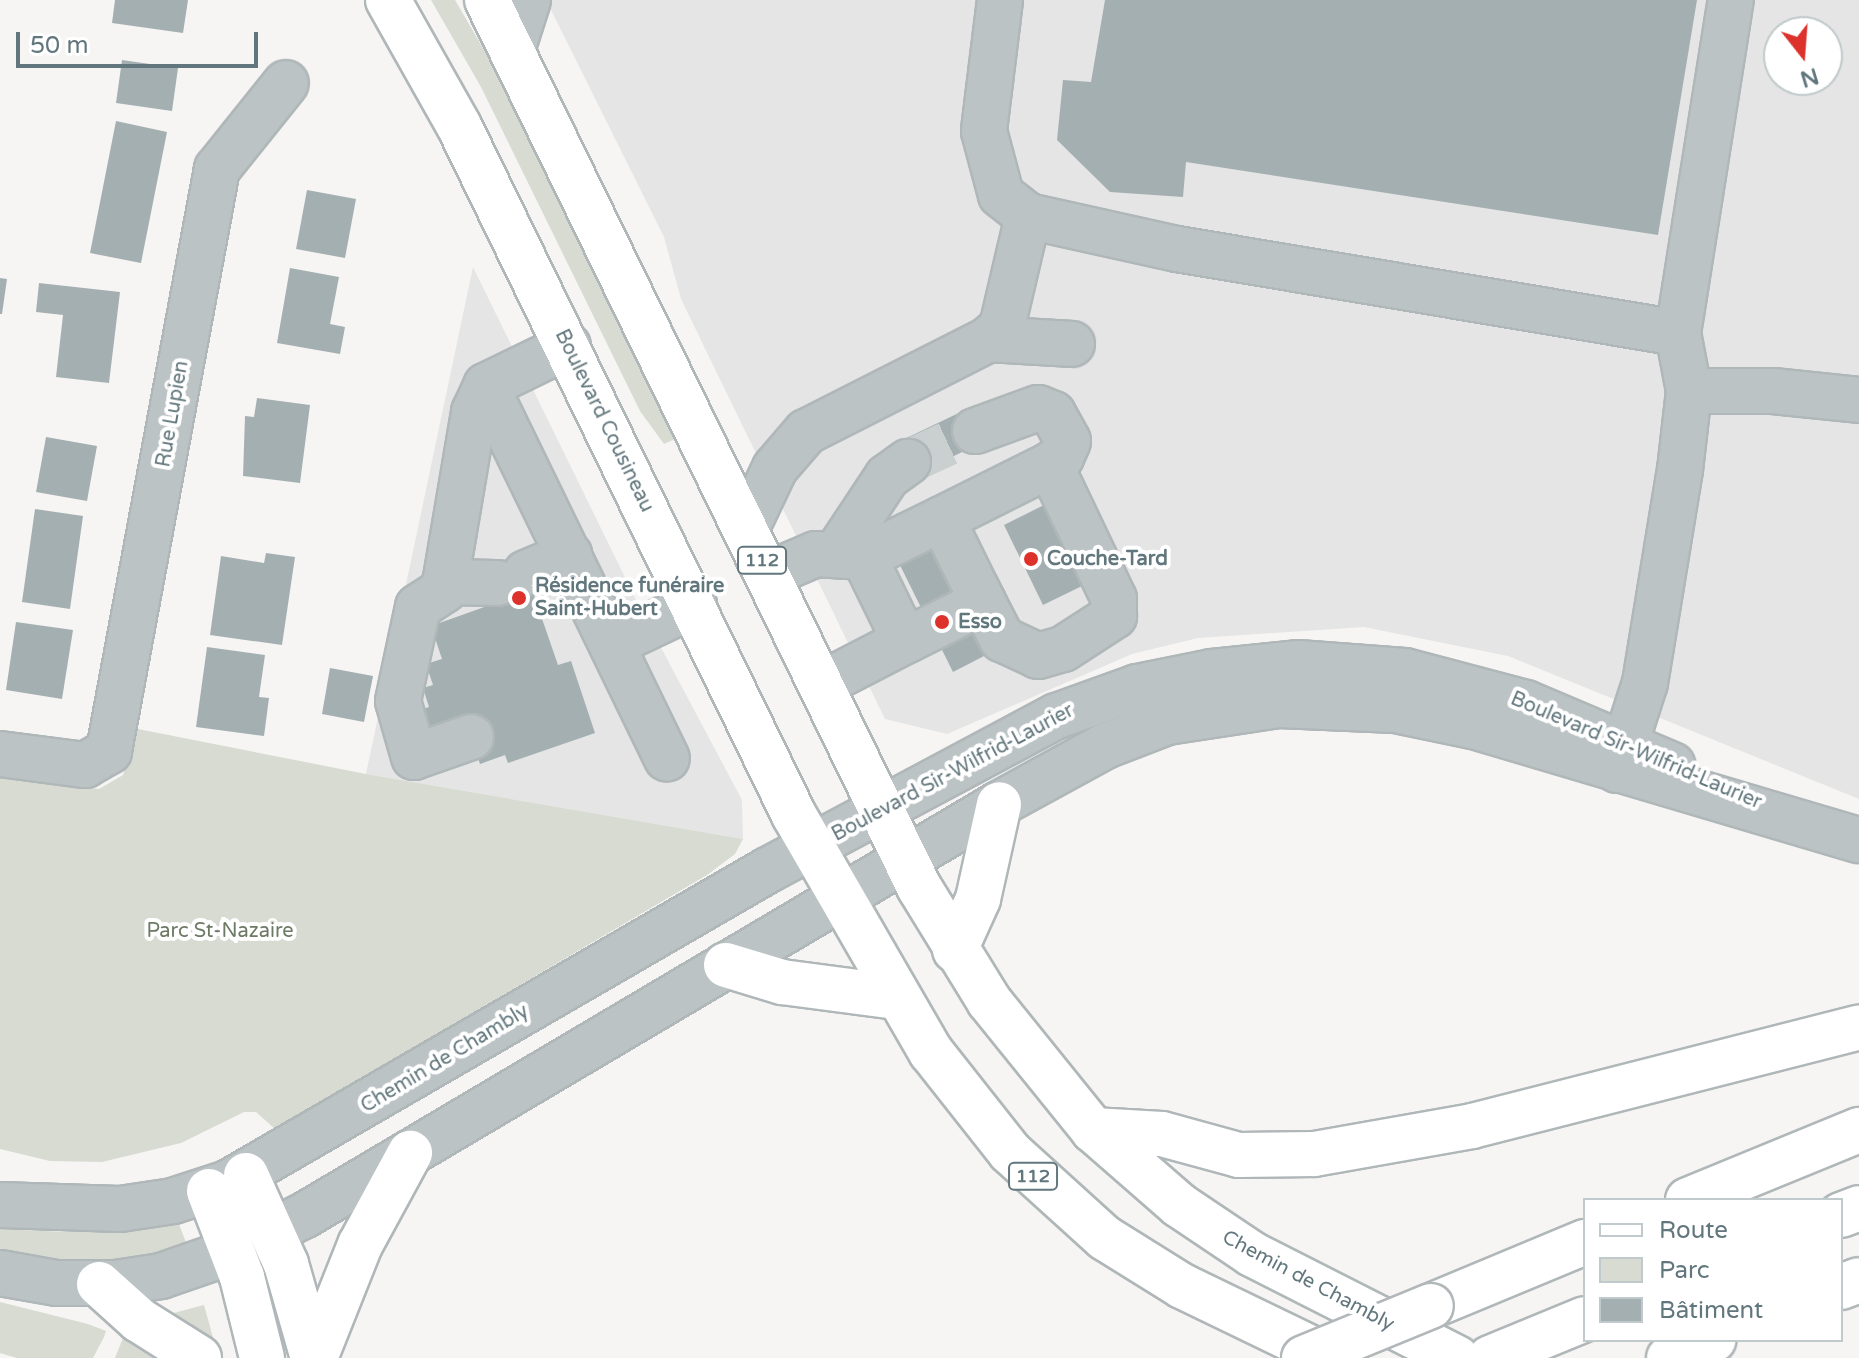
<!DOCTYPE html>
<meta charset="utf-8">
<style>
body{margin:0}
#map{position:relative;width:1859px;height:1358px;overflow:hidden;background:#f6f5f3;font-family:"Varela Round",sans-serif}
div>[style]{position:absolute}
[style*='--x']{left:calc(var(--x)*1px);top:calc(var(--y)*1px);width:calc(var(--w)*1px);rotate:calc(var(--a)*1deg)}
.built>*{inset:0;background:#e4e5e4}
.green>*{inset:0;background:#d7dbd2}
.building>*{inset:0;background:#a4afb2}
.minor-tunnel>*{height:44px;margin-top:-22px;transform-origin:0;background:repeating-linear-gradient(90deg,#cacfd0 0 44px,transparent 0 66px)}
.roads{filter:drop-shadow(2px 0 #b0b7b9) drop-shadow(-2px 0 #b0b7b9) drop-shadow(0 2px #b0b7b9) drop-shadow(0 -2px #b0b7b9)}
.minor>*{height:44px;margin:-22px;padding:0 22px;transform-origin:22px;border-radius:22px;background:#bcc3c5}
.major>*{height:44px;margin:-22px;padding:0 22px;transform-origin:22px;border-radius:22px;background:#fff}
.highway>*{height:44px;margin:-22px;padding:0 22px;transform-origin:22px;border-radius:22px;background:#fff}
.bridges{filter:drop-shadow(2px 0 #b2b7b9) drop-shadow(-2px 0 #b2b7b9) drop-shadow(0 2px #b2b7b9) drop-shadow(0 -2px #b2b7b9)}
.highway-bridge>*{height:44px;margin:-22px;padding:0 22px;transform-origin:22px;border-radius:22px;background:#fff}
.dots>*{width:22px;height:22px;translate:-50% -50%;box-sizing:border-box;border:4px solid #fff;border-radius:50%}
span{translate:-50% -50%;white-space:nowrap;text-align:center;line-height:1.15;-webkit-text-stroke:8px #fff;paint-order:stroke}
.shield-label span{padding:2px 6px;background:#fff;border:2px solid;border-radius:6px;-webkit-text-stroke-width:0}
.shield-label{font-size:18px;color:#62777d;font-weight:700}
.street-label{font-size:20px;color:#62777d}
.poi-label{font-size:20px;color:#62777d;font-weight:700}
.left{translate:0 -50%;text-align:left}
.park-label{font-size:20px;color:#6d7a65}
.legend{position:absolute;left:1583px;top:1198px;width:260px;height:144px;box-sizing:border-box;background:#fff;border:2px solid #c0c9cb;margin:0;padding:10px 14px;list-style:none;font-size:24px;color:#62777d}
.legend li{display:flex;align-items:center;gap:16px;height:40px}
.legend b{width:40px;border:2px solid #c0c9cb}
.north{position:absolute;left:1763px;top:16px;width:80px;height:80px;box-sizing:border-box;background:#fff;border:2px solid #c0c9cb;border-radius:50%;rotate:163deg;font-size:22px;font-weight:700;line-height:32px;text-align:center;color:#62777d}
.north::after{content:'';display:block;margin:auto;width:28px;height:36px;background:#dd312c;clip-path:polygon(50% 0,100% 100%,50% 72%,0 100%)}
.scale{position:absolute;left:16px;top:32px;width:242px;height:36px;box-sizing:border-box;border:4px solid #62777d;border-top:0;padding-left:10px;font-size:24px;line-height:28px;white-space:nowrap;color:#62777d;-webkit-text-stroke:6px #fff;paint-order:stroke}
</style>
<div id="map">
<div class="built">
<div style="clip-path:polygon(evenodd,546px 0,1859px 0,1859px 799px,1508px 656px,1364px 627px,1198px 638px,1132px 654px,947px 734px,885px 719px,681px 299px,664px 237px,546px 0,1779px 32px,1827px 32px,1827px 80px,1779px 80px,1779px 32px)"></div>
<div style="clip-path:polygon(473px 267px,641px 610px,742px 800px,743px 839px,366px 774px)"></div>
</div>
<div class="green">
<div style="clip-path:polygon(431px 0,455px 0,491px 62px,675px 439px,664px 444px,640px 411px,481px 87px)"></div>
<div style="clip-path:polygon(138px 729px,366px 774px,743px 839px,735px 854px,707px 875px,275px 1129px,256px 1112px,244px 1112px,181px 1143px,102px 1162px,50px 1161px,0 1149px,0 775px,99px 789px,123px 775px)"></div>
<div style="clip-path:polygon(179px 1224px,188px 1248px,136px 1260px,63px 1264px,0 1252px,0 1229px,68px 1232px)"></div>
<div style="clip-path:polygon(0 1302px,88px 1324px,106px 1331px,104px 1337px,93px 1358px,17px 1358px,0 1353px)"></div>
<div style="clip-path:polygon(204px 1305px,217px 1352px,166px 1315px)"></div>
<div style="clip-path:polygon(123px 1338px,147px 1351px,159px 1358px,115px 1358px)"></div>
</div>
<div class="building">
<div style="clip-path:polygon(115px 0,188px 0,183px 33px,112px 23px)"></div>
<div style="clip-path:polygon(1105px 0,1697px 0,1658px 235px,1186px 162px,1183px 197px,1110px 192px,1057px 140px,1063px 80px,1091px 82px)"></div>
<div style="clip-path:polygon(122px 60px,178px 68px,172px 111px,116px 103px)"></div>
<div style="clip-path:polygon(116px 121px,167px 132px,141px 263px,90px 253px)"></div>
<div style="clip-path:polygon(307px 190px,356px 199px,345px 258px,296px 249px)"></div>
<div style="clip-path:polygon(290px 268px,339px 277px,330px 324px,345px 327px,340px 354px,277px 343px)"></div>
<div style="clip-path:polygon(0 278px,7px 279px,2px 314px,0 314px)"></div>
<div style="clip-path:polygon(39px 283px,120px 292px,109px 383px,56px 377px,63px 315px,36px 312px)"></div>
<div style="clip-path:polygon(257px 398px,310px 405px,300px 483px,243px 476px,245px 416px,254px 417px)"></div>
<div style="clip-path:polygon(965px 410px,981px 443px,914px 475px,898px 442px)"></div>
<div style="clip-path:polygon(46px 437px,97px 446px,87px 501px,36px 492px)"></div>
<div style="clip-path:polygon(1044px 505px,1084px 585px,1043px 605px,1004px 525px)"></div>
<div style="clip-path:polygon(35px 509px,83px 516px,70px 609px,22px 602px)"></div>
<div style="clip-path:polygon(919px 516px,988px 654px,953px 672px,884px 533px)"></div>
<div style="clip-path:polygon(266px 553px,295px 557px,282px 645px,210px 635px,221px 556px,264px 563px)"></div>
<div style="clip-path:polygon(520px 555px,558px 665px,571px 661px,595px 733px,508px 763px,505px 755px,480px 764px,468px 727px,433px 739px,423px 709px,429px 707px,423px 688px,433px 685px,426px 664px,442px 659px,431px 626px,504px 600px,491px 564px)"></div>
<div style="clip-path:polygon(16px 622px,73px 630px,62px 699px,6px 690px)"></div>
<div style="clip-path:polygon(207px 647px,265px 655px,259px 697px,269px 698px,264px 736px,196px 727px)"></div>
<div style="clip-path:polygon(330px 668px,373px 676px,364px 722px,322px 714px)"></div>
</div>
<div class="minor-tunnel">
<div style="--x:908;--y:462;--w:74;--a:-24.8"></div>
</div>
<div class="roads">
<div class="minor">
<div style="--x:1000;--y:0;--w:132;--a:97"></div>
<div style="--x:984;--y:131;--w:66;--a:75.1"></div>
<div style="--x:1001;--y:195;--w:34;--a:38"></div>
<div style="--x:1028;--y:216;--w:153;--a:12.5"></div>
<div style="--x:1177;--y:249;--w:508;--a:9.52"></div>
<div style="--x:513;--y:47;--w:49;--a:-72.3"></div>
<div style="--x:989;--y:339;--w:83;--a:3.4"></div>
<div style="--x:568;--y:346;--w:91;--a:154"></div>
<div style="--x:486;--y:386;--w:414;--a:64.1"></div>
<div style="--x:1689;--y:391;--w:84;--a:0"></div>
<div style="--x:1773;--y:391;--w:86;--a:6"></div>
<div style="--x:942;--y:519;--w:121;--a:-26.6"></div>
<div style="--x:1050;--y:465;--w:14;--a:-36"></div>
<div style="--x:1061;--y:457;--w:17;--a:-66"></div>
<div style="--x:1068;--y:441;--w:31;--a:-119"></div>
<div style="--x:1053;--y:414;--w:16;--a:-158"></div>
<div style="--x:1038;--y:408;--w:67;--a:159.9"></div>
<div style="--x:747;--y:527;--w:65;--a:-64.6"></div>
<div style="--x:775;--y:468;--w:48;--a:-49.3"></div>
<div style="--x:806;--y:432;--w:205;--a:-26.9"></div>
<div style="--x:989;--y:339;--w:18;--a:-43"></div>
<div style="--x:1002;--y:327;--w:114;--a:-76.8"></div>
<div style="--x:838;--y:551;--w:89;--a:-56.5"></div>
<div style="--x:887;--y:477;--w:26;--a:-36"></div>
<div style="--x:864;--y:557;--w:87;--a:-26"></div>
<div style="--x:942;--y:519;--w:77;--a:63.8"></div>
<div style="--x:976;--y:588;--w:16;--a:63"></div>
<div style="--x:983;--y:602;--w:87;--a:153.4"></div>
<div style="--x:526;--y:573;--w:47;--a:-22.7"></div>
<div style="--x:769;--y:574;--w:51;--a:-23.1"></div>
<div style="--x:816;--y:554;--w:48;--a:3.6"></div>
<div style="--x:864;--y:557;--w:93;--a:64"></div>
<div style="--x:905;--y:641;--w:93;--a:152.6"></div>
<div style="--x:445;--y:582;--w:53;--a:1.1"></div>
<div style="--x:983;--y:602;--w:42;--a:62.8"></div>
<div style="--x:1002;--y:639;--w:40;--a:25"></div>
<div style="--x:1038;--y:656;--w:26;--a:-16"></div>
<div style="--x:1063;--y:649;--w:61;--a:-32.9"></div>
<div style="--x:1114;--y:616;--w:17;--a:-90"></div>
<div style="--x:1114;--y:599;--w:148;--a:-115.5"></div>
<div style="--x:612;--y:644;--w:91;--a:-25.4"></div>
<div style="--x:471;--y:737;--w:60;--a:160.7"></div>
<div style="--x:414;--y:757;--w:58;--a:-105.9"></div>
<div style="--x:398;--y:701;--w:96;--a:-78"></div>
<div style="--x:418;--y:607;--w:31;--a:-33"></div>
<div style="--x:444;--y:590;--w:181;--a:-80.4"></div>
<div style="--x:474;--y:412;--w:29;--a:-65"></div>
<div style="--x:0;--y:754;--w:86;--a:7.4"></div>
<div style="--x:85;--y:765;--w:28;--a:-30"></div>
<div style="--x:109;--y:751;--w:592;--a:-79.49"></div>
<div style="--x:217;--y:169;--w:110;--a:-51.3"></div>
<div style="--x:1617;--y:770;--w:91;--a:-72.2"></div>
<div style="--x:1645;--y:683;--w:216;--a:-80.7"></div>
<div style="--x:1680;--y:470;--w:80;--a:-83.5"></div>
<div style="--x:1689;--y:391;--w:59;--a:-100.7"></div>
<div style="--x:1678;--y:333;--w:337;--a:-81"></div>
<div style="--x:0;--y:1205;--w:120;--a:1.9"></div>
<div style="--x:120;--y:1209;--w:54;--a:-8.6"></div>
<div style="--x:173;--y:1201;--w:58;--a:-18.1"></div>
<div style="--x:228;--y:1183;--w:624;--a:-30.1"></div>
<div style="--x:768;--y:870;--w:327;--a:-28.1"></div>
<div style="--x:1057;--y:716;--w:85;--a:-19.9"></div>
<div style="--x:1137;--y:687;--w:76;--a:-11.3"></div>
<div style="--x:1212;--y:672;--w:86;--a:-6"></div>
<div style="--x:1298;--y:663;--w:107;--a:4.3"></div>
<div style="--x:1405;--y:671;--w:125;--a:14.8"></div>
<div style="--x:1526;--y:703;--w:159;--a:23"></div>
<div style="--x:0;--y:1273;--w:58;--a:10"></div>
<div style="--x:57;--y:1283;--w:59;--a:0"></div>
<div style="--x:116;--y:1283;--w:46;--a:-8.8"></div>
<div style="--x:161;--y:1276;--w:76;--a:-19.1"></div>
<div style="--x:233;--y:1251;--w:80;--a:-26.6"></div>
<div style="--x:305;--y:1215;--w:807;--a:-30.63"></div>
<div style="--x:999;--y:804;--w:121;--a:-28.7"></div>
<div style="--x:1105;--y:746;--w:66;--a:-21.2"></div>
<div style="--x:1167;--y:722;--w:113;--a:-8.6"></div>
<div style="--x:1279;--y:705;--w:116;--a:2.5"></div>
<div style="--x:1395;--y:710;--w:80;--a:11.6"></div>
<div style="--x:1473;--y:726;--w:402;--a:16.5"></div>
</div>
<div class="major">
<div style="--x:388;--y:0;--w:145;--a:60.6"></div>
<div style="--x:459;--y:126;--w:766;--a:64.07"></div>
<div style="--x:794;--y:815;--w:274;--a:60"></div>
<div style="--x:931;--y:1052;--w:127;--a:51.7"></div>
<div style="--x:1010;--y:1152;--w:128;--a:42.2"></div>
<div style="--x:1105;--y:1238;--w:91;--a:31.9"></div>
<div style="--x:1182;--y:1286;--w:165;--a:25.8"></div>
<div style="--x:487;--y:0;--w:987;--a:64.03"></div>
<div style="--x:919;--y:887;--w:134;--a:58.4"></div>
<div style="--x:989;--y:1001;--w:166;--a:51.1"></div>
<div style="--x:1093;--y:1130;--w:114;--a:41.1"></div>
<div style="--x:1179;--y:1205;--w:88;--a:33.9"></div>
<div style="--x:1252;--y:1254;--w:230;--a:26.9"></div>
<div style="--x:955;--y:950;--w:56;--a:-65.7"></div>
<div style="--x:978;--y:899;--w:97;--a:-77.5"></div>
<div style="--x:726;--y:965;--w:59;--a:16.9"></div>
<div style="--x:782;--y:982;--w:115;--a:7.5"></div>
</div>
<div class="highway">
<div style="--x:1093;--y:1130;--w:69;--a:3.3"></div>
<div style="--x:1162;--y:1134;--w:80;--a:15.3"></div>
<div style="--x:1239;--y:1155;--w:75;--a:-0.8"></div>
<div style="--x:1314;--y:1154;--w:160;--a:-10"></div>
<div style="--x:1472;--y:1126;--w:399;--a:-14.3"></div>
<div style="--x:246;--y:1175;--w:98;--a:65.8"></div>
<div style="--x:286;--y:1264;--w:98;--a:74"></div>
<div style="--x:209;--y:1191;--w:92;--a:69"></div>
<div style="--x:242;--y:1277;--w:83;--a:76.1"></div>
<div style="--x:1688;--y:1200;--w:185;--a:-22.3"></div>
<div style="--x:1841;--y:1215;--w:19;--a:-21"></div>
<div style="--x:99;--y:1284;--w:54;--a:42"></div>
<div style="--x:139;--y:1320;--w:71;--a:32.3"></div>
<div style="--x:1841;--y:1287;--w:19;--a:-21"></div>
<div style="--x:1431;--y:1306;--w:167;--a:-22.6"></div>
<div style="--x:315;--y:1358;--w:122;--a:-68.3"></div>
<div style="--x:360;--y:1245;--w:105;--a:-61.5"></div>
<div style="--x:1490;--y:1358;--w:103;--a:-22.3"></div>
<div style="--x:1669;--y:1358;--w:48;--a:-22.2"></div>
</div>
</div>
<div class="bridges">
<div class="highway-bridge">
<div style="--x:1304;--y:1358;--w:137;--a:-22.3"></div>
</div>
</div>
<div class="dots">
<div style="left:1031px;top:559px;background:#dd312c"></div>
<div style="left:519px;top:598px;background:#dd312c"></div>
<div style="left:942px;top:622px;background:#dd312c"></div>
</div>
<div class="shield-label">
<span style="left:762px;top:560px">112</span>
<span style="left:1033px;top:1176px">112</span>
</div>
<div class="street-label">
<span style="left:173px;top:414px;rotate:-80deg">Rue Lupien</span>
<span style="left:604px;top:421px;rotate:64deg">Boulevard Cousineau</span>
<span style="left:1636px;top:751px;rotate:23deg">Boulevard Sir-Wilfrid-Laurier</span>
<span style="left:953px;top:773px;rotate:-28deg">Boulevard Sir-Wilfrid-Laurier</span>
<span style="left:445px;top:1059px;rotate:-31deg">Chemin de Chambly</span>
<span style="left:1308px;top:1281px;rotate:28deg">Chemin de Chambly</span>
</div>
<div class="poi-label">
<span class="left" style="left:1047px;top:559px">Couche-Tard</span>
<span class="left" style="left:535px;top:598px">Résidence funéraire<br>Saint-Hubert</span>
<span class="left" style="left:958px;top:622px">Esso</span>
</div>
<div class="park-label">
<span style="left:220px;top:931px">Parc St-Nazaire</span>
</div>
<ul class="legend">
<li><b style="height:10px;background:#fff"></b>Route</li>
<li><b style="height:22px;background:#d7dbd2"></b>Parc</li>
<li><b style="height:22px;background:#a4afb2"></b>Bâtiment</li>
</ul>
<div class="north">N</div>
<div class="scale">50 m</div>
</div>
